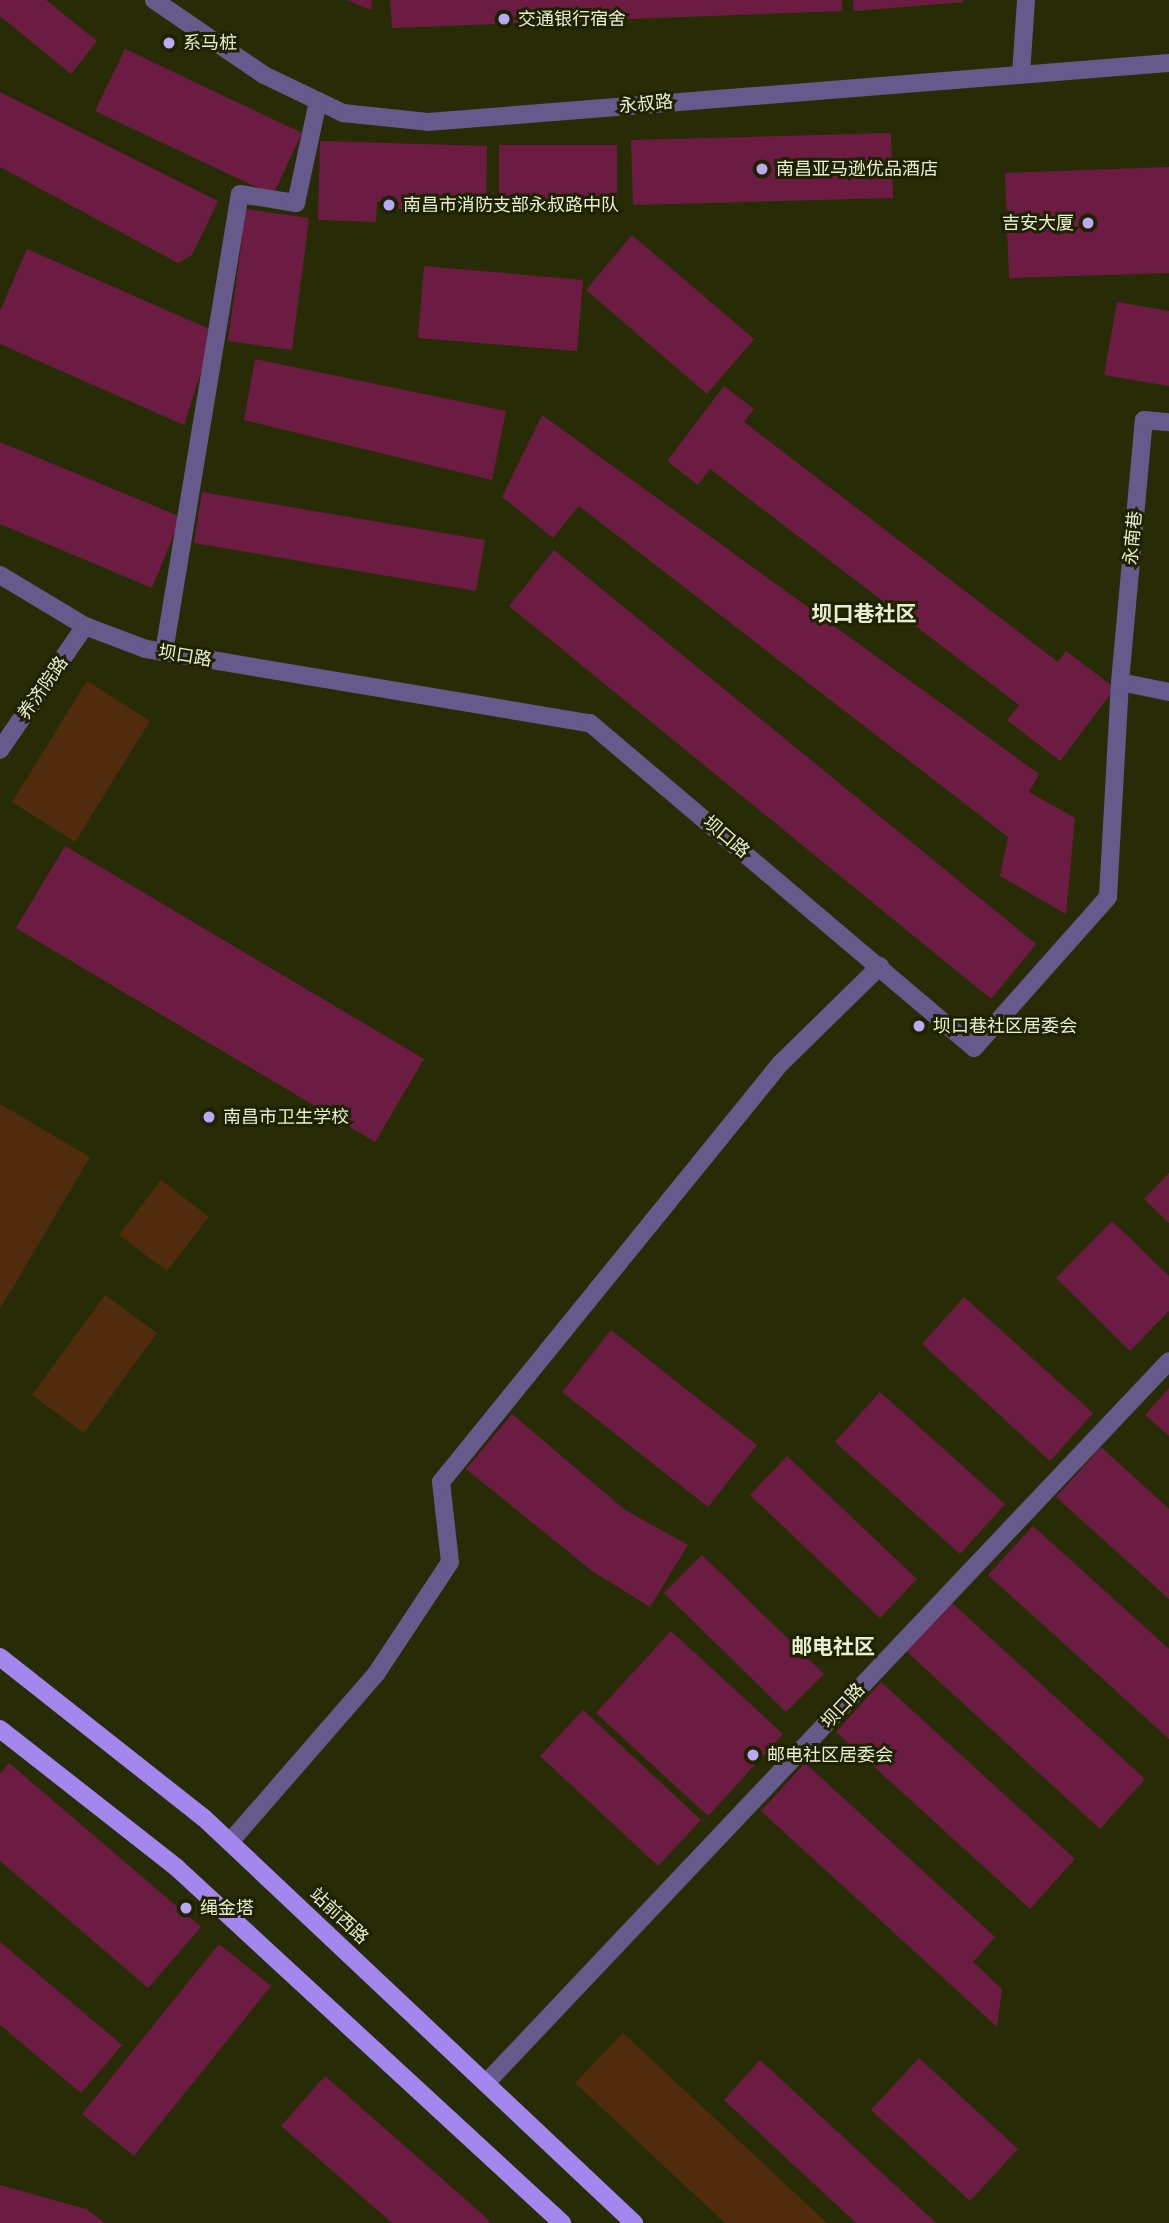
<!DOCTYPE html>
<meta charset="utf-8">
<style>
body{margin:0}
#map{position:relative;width:1169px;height:2223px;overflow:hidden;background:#282c06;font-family:Figtree,"Noto Sans SC",sans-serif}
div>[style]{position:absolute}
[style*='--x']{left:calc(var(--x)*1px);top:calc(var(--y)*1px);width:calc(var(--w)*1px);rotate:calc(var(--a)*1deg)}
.green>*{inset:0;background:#512b0d}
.building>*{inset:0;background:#6c1c42}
.minor>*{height:18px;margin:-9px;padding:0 9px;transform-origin:9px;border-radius:9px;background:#66598b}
.major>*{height:18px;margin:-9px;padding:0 9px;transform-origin:9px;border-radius:9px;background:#a386ee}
.dots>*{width:19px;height:19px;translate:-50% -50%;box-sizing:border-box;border:4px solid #1f2200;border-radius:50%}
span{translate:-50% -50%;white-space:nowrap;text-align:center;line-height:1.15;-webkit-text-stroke:6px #1f2200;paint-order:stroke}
.poi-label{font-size:18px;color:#e8edd3}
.left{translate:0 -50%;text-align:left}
.right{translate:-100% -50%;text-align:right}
.street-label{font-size:18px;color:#e8edd3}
.quarter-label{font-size:21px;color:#e8edd3;font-weight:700}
</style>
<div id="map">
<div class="green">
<div style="clip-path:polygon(87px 681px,150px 721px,75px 842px,12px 802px)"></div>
<div style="clip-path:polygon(0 1104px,90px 1157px,0 1309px)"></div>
<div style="clip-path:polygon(161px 1180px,209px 1217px,167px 1271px,119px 1235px)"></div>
<div style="clip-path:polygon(105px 1295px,157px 1333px,84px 1433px,32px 1395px)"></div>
<div style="clip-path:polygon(623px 2033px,827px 2223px,725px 2223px,575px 2083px)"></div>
</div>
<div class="building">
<div style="clip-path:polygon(0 0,46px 0,97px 41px,71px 74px,0 16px)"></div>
<div style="clip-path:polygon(347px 0,372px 0,371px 10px)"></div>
<div style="clip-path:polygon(390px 0,842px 0,842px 11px,392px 28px)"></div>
<div style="clip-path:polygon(853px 0,963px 0,963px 2px,854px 11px)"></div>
<div style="clip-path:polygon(125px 49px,302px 133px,273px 195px,95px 111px)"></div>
<div style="clip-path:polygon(0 92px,218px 201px,192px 255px,178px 263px,0 167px)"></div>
<div style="clip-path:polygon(891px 133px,893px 198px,633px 205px,631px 140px)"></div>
<div style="clip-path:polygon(320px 141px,487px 146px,486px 212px,393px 209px,393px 196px,377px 202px,376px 222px,318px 220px)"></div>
<div style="clip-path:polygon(499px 145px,617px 145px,617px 200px,499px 201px)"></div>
<div style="clip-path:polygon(1169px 167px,1169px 273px,1009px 278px,1005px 173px)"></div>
<div style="clip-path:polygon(246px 209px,309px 218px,292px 350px,228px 341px)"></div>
<div style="clip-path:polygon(632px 235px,754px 339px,707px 394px,586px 290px)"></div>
<div style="clip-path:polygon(27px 249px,214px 331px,184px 425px,0 344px,0 311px)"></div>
<div style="clip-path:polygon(424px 266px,583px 280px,577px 351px,418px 338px)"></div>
<div style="clip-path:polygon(1117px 302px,1169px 311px,1169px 386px,1104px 375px)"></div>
<div style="clip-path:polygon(255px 359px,506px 411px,492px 480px,244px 420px)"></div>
<div style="clip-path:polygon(724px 386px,754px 409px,744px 422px,1058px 662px,1066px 651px,1115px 688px,1060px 761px,1007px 720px,1019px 705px,710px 469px,698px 485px,667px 461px)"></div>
<div style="clip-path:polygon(542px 415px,1039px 774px,1029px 792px,1075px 818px,1066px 914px,1000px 876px,1008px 837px,579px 506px,553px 538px,502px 497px)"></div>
<div style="clip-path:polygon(0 442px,181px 517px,152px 588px,0 524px)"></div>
<div style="clip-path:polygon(202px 492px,485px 540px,476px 591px,194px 543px)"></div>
<div style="clip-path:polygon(554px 550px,1036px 944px,991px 999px,509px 606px)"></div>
<div style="clip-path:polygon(65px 846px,424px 1059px,375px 1142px,16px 928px)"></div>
<div style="clip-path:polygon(1169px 1173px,1169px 1223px,1144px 1199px)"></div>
<div style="clip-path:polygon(1112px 1221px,1169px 1276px,1169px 1311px,1130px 1351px,1056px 1278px)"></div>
<div style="clip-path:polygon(964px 1297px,1093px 1413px,1050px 1461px,922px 1344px)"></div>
<div style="clip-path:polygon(611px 1330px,757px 1445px,708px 1507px,562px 1392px)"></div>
<div style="clip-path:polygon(1169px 1388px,1169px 1436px,1145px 1415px)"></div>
<div style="clip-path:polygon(880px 1392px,1005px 1504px,960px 1554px,835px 1442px)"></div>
<div style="clip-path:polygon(512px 1414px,625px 1510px,688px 1545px,650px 1607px,592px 1571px,466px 1469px)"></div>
<div style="clip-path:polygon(1101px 1447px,1169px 1509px,1169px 1599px,1056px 1497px)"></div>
<div style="clip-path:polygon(787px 1456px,917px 1579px,880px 1618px,750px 1495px)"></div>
<div style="clip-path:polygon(1033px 1526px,1169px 1649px,1169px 1739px,988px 1575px)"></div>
<div style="clip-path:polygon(702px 1555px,824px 1674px,786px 1712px,664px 1593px)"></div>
<div style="clip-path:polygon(951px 1602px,1145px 1779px,1100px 1829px,906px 1651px)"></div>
<div style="clip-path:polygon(671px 1631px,783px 1734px,708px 1816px,596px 1713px)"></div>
<div style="clip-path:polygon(881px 1682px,1075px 1859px,1030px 1909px,836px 1732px)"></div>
<div style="clip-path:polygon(583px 1710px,701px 1820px,658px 1866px,540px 1756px)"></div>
<div style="clip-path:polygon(9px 1763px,201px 1927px,148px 1988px,0 1861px,0 1774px)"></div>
<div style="clip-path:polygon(805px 1763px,995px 1937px,973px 1962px,1002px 1989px,997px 2027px,761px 1811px)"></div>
<div style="clip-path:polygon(0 1942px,122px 2045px,81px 2093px,0 2025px)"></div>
<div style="clip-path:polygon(219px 1944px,271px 1986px,134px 2156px,82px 2114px)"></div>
<div style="clip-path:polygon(919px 2058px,1018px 2149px,970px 2201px,871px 2110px)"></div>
<div style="clip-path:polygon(760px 2060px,936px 2223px,856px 2223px,724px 2100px)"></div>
<div style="clip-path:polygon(325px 2076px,490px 2221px,488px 2223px,392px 2223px,281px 2126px)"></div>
<div style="clip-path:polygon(0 2185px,86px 2209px,105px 2223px,0 2223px)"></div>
</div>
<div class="minor">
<div style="--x:154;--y:0;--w:133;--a:34.3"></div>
<div style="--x:264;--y:75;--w:88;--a:25.7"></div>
<div style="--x:343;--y:113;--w:85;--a:6"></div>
<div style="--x:428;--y:122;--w:743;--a:-4.55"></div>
<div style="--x:1021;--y:74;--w:74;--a:-86.1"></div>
<div style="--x:0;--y:575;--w:99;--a:31"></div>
<div style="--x:85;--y:626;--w:65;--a:20.7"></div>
<div style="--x:146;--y:649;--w:450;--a:9.5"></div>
<div style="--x:590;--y:723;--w:503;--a:40.24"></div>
<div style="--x:974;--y:1048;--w:202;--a:-48.4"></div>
<div style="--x:1108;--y:897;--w:215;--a:-86.8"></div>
<div style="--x:1120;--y:682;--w:50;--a:11.5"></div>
<div style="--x:164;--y:652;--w:464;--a:-80.6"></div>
<div style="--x:240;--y:194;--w:57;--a:9.1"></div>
<div style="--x:296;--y:203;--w:104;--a:-77.8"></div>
<div style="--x:1120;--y:682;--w:263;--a:-84.8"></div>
<div style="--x:1144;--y:420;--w:25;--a:5"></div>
<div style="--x:0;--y:750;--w:150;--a:-55.6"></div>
<div style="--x:230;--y:1842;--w:223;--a:-49"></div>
<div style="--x:376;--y:1674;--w:134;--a:-56.5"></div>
<div style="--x:450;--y:1562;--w:81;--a:-96.4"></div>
<div style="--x:441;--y:1482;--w:538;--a:-50.96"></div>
<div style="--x:780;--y:1064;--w:140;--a:-44.4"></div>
<div style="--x:487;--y:2082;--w:992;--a:-46.59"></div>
</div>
<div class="major">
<div style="--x:0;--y:1657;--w:260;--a:38.3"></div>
<div style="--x:204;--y:1818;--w:591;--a:43.29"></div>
<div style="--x:0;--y:1729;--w:225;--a:38.1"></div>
<div style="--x:177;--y:1868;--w:524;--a:42.68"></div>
</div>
<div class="dots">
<div style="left:504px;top:19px;background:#bca9f5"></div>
<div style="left:169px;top:43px;background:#bca9f5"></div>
<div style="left:762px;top:169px;background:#bca9f5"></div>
<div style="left:389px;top:205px;background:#bca9f5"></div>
<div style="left:1088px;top:223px;background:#bca9f5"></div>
<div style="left:919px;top:1026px;background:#bca9f5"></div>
<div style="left:209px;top:1117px;background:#bca9f5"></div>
<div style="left:753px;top:1755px;background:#bca9f5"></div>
<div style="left:186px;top:1908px;background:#bca9f5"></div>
</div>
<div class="poi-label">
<span class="left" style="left:518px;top:19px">交通银行宿舍</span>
<span class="left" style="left:183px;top:43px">系马桩</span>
<span class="left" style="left:776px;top:169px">南昌亚马逊优品酒店</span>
<span class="left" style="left:403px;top:205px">南昌市消防支部永叔路中队</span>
<span class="right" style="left:1074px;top:223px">吉安大厦</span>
<span class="left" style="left:933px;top:1026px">坝口巷社区居委会</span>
<span class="left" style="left:223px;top:1117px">南昌市卫生学校</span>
<span class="left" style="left:767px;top:1755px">邮电社区居委会</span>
<span class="left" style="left:200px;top:1908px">绳金塔</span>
</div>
<div class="street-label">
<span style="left:646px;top:104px;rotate:-5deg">永叔路</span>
<span style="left:1133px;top:538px;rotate:-85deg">永南巷</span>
<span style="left:185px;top:656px;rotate:9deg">坝口路</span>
<span style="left:43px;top:688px;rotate:-55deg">养济院路</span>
<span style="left:726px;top:837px;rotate:40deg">坝口路</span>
<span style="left:843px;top:1706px;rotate:-47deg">坝口路</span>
<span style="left:339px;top:1916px;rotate:43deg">站前西路</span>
</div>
<div class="quarter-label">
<span style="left:864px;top:614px">坝口巷社区</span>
<span style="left:833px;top:1647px">邮电社区</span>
</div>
</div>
